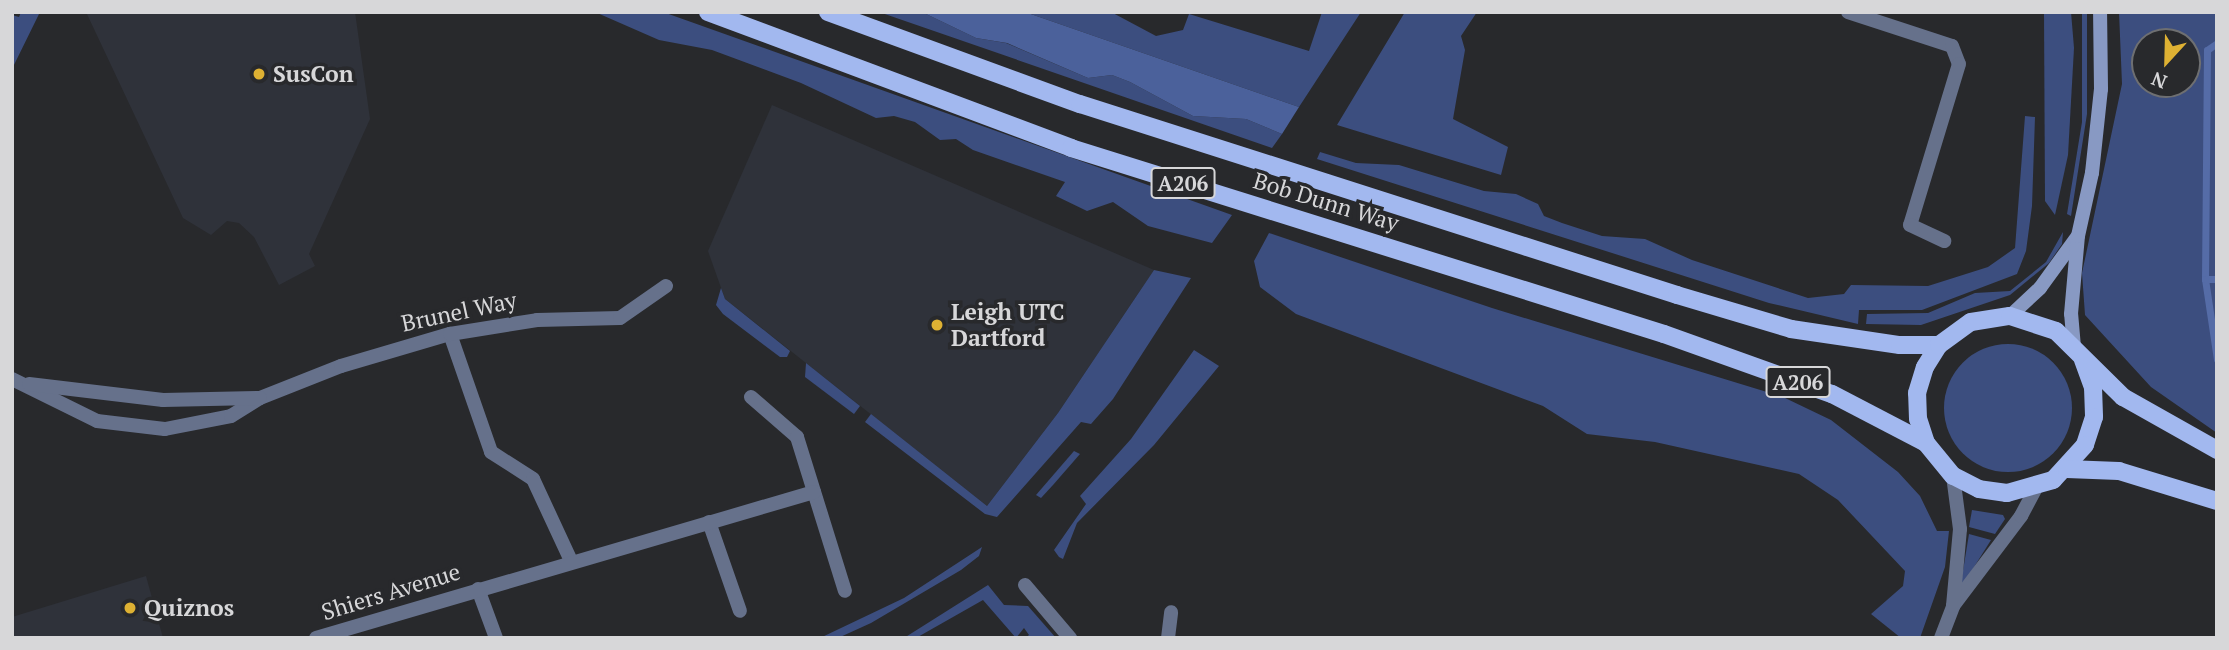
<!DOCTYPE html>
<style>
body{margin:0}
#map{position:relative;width:2229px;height:650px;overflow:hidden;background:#28292c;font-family:"PT Serif",serif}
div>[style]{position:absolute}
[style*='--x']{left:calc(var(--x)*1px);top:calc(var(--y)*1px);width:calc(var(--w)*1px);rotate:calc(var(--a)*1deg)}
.built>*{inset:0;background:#2f323a}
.green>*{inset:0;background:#3c4e7f}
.round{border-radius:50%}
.forest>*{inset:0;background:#4b619b}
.stream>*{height:7px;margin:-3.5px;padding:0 3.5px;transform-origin:3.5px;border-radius:3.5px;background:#556ca7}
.street>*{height:14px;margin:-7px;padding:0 7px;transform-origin:7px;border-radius:7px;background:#66718b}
.secondary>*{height:14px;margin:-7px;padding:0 7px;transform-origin:7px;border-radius:7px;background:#8899c3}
.primary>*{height:18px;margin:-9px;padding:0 9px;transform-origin:9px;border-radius:9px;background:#a2b8ef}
.dots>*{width:19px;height:19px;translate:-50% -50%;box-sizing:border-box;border:4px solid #28292c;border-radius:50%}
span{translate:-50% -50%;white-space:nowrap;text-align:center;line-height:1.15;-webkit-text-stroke:7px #28292c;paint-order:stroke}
.shield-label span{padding:2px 5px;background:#28292c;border:2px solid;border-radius:5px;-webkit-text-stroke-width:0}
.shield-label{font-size:21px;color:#d7d7d9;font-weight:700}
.poi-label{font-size:23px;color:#d7d7d9;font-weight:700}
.left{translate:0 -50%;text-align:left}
.street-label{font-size:23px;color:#d7d7d9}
.frame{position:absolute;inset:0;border:14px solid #d7d7d9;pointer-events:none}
.north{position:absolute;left:2131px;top:28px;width:70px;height:70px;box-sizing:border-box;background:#28292c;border:2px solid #6e6f71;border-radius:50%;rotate:202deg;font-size:19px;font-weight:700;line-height:28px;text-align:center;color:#d7d7d9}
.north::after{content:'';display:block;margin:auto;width:24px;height:32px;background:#deb133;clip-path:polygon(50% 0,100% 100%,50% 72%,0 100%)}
</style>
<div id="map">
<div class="built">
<div style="clip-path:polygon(86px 12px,355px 12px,370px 119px,309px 254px,315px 266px,279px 285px,254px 237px,239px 223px,227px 221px,211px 235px,183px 218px)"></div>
<div style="clip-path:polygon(772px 105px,1154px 270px,1058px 413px,987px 506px,725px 299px,708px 251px)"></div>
<div style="clip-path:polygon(146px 576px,163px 638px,12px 638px,12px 617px)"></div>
</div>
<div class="green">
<div style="clip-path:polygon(21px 12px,40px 12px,12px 69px,12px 15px,19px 17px)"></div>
<div style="clip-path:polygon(595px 12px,663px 12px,1232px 215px,1212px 243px,1148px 226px,1113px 202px,1087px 211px,1056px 196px,1065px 182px,973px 150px,956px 139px,940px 140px,915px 122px,894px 116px,876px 118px,801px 83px,712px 50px,659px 40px)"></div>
<div style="clip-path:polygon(879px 12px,922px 12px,976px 38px,1006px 43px,1088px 78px,1112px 75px,1130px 82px,1193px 116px,1246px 119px,1282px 134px,1272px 148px)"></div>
<div style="clip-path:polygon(1025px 12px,1111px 12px,1156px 36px,1183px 30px,1189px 14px,1309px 51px,1322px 12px,1361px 12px,1299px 107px)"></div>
<div style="clip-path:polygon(1405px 12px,1477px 12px,1461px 36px,1465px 50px,1453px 119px,1508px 147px,1501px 175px,1337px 125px)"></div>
<div style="clip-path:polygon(2044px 12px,2071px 12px,2074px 48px,2068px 155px,2055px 215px,2045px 201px)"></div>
<div style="clip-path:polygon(2082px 12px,2087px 12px,2087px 114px,2071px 216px,2067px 214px,2082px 122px)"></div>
<div style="clip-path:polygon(evenodd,2119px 12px,2217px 12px,2217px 433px,2151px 387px,2085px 315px,2082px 273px,2122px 84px,2119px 12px,2145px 42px,2187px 42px,2187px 84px,2145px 84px,2145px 42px)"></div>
<div style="clip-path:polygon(2025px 116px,2035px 117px,2032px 206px,2026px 251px,2017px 274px,1922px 310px,1859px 310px,1858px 324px,1769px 303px,1317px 159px,1320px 152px,1356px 163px,1399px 165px,1484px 191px,1516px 194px,1538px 204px,1544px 216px,1562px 223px,1602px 236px,1645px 239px,1692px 260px,1808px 298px,1844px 294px,1851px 285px,1928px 286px,1988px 267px,2015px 248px)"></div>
<div style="clip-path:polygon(2063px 232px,2062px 244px,2049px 263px,2010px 295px,1921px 325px,1866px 324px,1867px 314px,1928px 313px,1975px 293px,2010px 291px,2046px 262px)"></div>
<div style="clip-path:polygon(1269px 233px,1492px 308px,1783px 397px,1831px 420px,1898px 472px,1920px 496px,1937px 531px,1949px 531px,1945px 567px,1920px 638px,1901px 638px,1871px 614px,1903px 586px,1905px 571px,1838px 500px,1799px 474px,1655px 442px,1587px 434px,1543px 406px,1296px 314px,1260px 287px,1254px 261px)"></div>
<div style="clip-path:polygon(1154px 270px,1191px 278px,1113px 399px,1091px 424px,1081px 422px,997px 517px,985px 514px,865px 422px,871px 414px,987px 506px,1058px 413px)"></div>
<div style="clip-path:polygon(721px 288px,725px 299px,790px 351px,787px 357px,780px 357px,723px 314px,716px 305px)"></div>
<div class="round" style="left:1944px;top:344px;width:128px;height:128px"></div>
<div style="clip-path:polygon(1194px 350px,1219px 366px,1154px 445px,1077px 523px,1063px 559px,1059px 557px,1054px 550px,1086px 504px,1080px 496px,1131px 439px)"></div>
<div style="clip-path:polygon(806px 363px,860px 406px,854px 414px,805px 377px)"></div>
<div style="clip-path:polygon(1074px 451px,1080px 454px,1053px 485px,1041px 498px,1036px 495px)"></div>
<div style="clip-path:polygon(1972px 510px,2003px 515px,2005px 519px,1995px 534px,1969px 527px)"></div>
<div style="clip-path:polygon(1969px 534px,1991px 540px,1964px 583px,1961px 583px)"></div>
<div style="clip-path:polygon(982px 547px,979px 556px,961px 570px,871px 623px,838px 638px,820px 638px,904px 598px)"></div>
<div style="clip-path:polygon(988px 585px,1004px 605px,1028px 606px,1056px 638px,1025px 638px,1029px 635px,1024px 628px,1016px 638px,983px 600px,916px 638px,904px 638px)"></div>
</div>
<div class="forest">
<div style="clip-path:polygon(922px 12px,1025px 12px,1299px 107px,1282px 134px,1246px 119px,1193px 116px,1130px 82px,1112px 75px,1088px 78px,1007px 43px,976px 38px)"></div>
</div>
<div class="stream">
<div style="--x:2217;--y:43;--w:12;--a:145"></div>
<div style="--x:2207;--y:50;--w:229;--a:90.5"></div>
<div style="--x:2205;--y:279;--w:81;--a:81.5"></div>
<div style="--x:2205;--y:279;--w:12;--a:0"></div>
</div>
<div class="street">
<div style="--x:1848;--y:12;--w:109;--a:18.1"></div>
<div style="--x:1952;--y:46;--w:19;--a:69"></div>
<div style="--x:1959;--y:64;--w:168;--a:106.9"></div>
<div style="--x:1910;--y:225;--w:38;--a:25"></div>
<div style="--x:450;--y:334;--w:125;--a:70.8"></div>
<div style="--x:491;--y:452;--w:50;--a:32.7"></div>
<div style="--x:533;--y:479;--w:90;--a:65.1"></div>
<div style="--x:12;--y:379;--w:95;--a:26.3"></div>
<div style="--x:97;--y:421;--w:68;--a:6.7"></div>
<div style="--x:165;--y:429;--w:67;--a:-11.1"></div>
<div style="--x:231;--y:416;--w:34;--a:-32"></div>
<div style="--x:260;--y:398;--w:87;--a:-21.6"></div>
<div style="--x:341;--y:366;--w:114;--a:-16.4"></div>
<div style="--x:450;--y:334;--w:88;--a:-9.1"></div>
<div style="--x:537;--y:320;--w:83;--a:-1.4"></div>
<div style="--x:620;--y:318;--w:56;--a:-34.8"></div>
<div style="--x:29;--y:384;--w:135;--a:6.8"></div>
<div style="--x:163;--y:400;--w:97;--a:-1.2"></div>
<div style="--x:751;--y:397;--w:61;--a:41"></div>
<div style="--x:797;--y:437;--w:161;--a:72.7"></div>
<div style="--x:709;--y:522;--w:94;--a:70.8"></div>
<div style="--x:1025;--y:585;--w:70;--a:49.7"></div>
<div style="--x:478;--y:589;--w:52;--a:69.8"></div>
<div style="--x:1953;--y:606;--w:113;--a:-52.9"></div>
<div style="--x:2021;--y:516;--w:32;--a:-62"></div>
<div style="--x:316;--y:638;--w:519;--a:-16.34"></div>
<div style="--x:1168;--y:638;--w:26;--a:-83"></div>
<div style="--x:1941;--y:638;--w:34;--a:-69"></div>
<div style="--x:1953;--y:606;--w:77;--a:-84.8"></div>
<div style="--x:1960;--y:529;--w:53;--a:-97.5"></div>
</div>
<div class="secondary">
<div style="--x:2010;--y:316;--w:41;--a:-43"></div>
<div style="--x:2040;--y:288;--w:63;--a:-54"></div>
<div style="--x:2074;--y:347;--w:33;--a:-95"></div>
<div style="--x:2071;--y:314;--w:78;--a:-84.9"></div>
<div style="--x:2078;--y:236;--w:65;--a:-77.5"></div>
<div style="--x:2092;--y:173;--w:84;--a:-83.9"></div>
<div style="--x:2101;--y:89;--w:77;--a:-90.7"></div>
</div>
<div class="primary">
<div style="--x:708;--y:12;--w:388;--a:20.5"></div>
<div style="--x:1071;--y:148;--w:621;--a:17.41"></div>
<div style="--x:1664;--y:334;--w:178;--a:19.7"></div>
<div style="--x:1832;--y:394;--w:106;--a:27.5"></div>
<div style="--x:828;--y:12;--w:268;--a:20.1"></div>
<div style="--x:1080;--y:104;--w:627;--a:17.74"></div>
<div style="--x:1677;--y:295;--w:119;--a:16.6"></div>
<div style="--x:1791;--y:329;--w:110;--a:8.4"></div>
<div style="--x:1900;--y:345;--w:39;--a:0"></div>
<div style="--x:2083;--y:360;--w:29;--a:70"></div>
<div style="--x:2093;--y:387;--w:30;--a:88"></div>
<div style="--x:2094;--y:417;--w:29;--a:108"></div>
<div style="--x:2085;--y:445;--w:47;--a:132.4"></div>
<div style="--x:2053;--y:480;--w:48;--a:164.2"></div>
<div style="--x:2007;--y:493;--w:28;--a:-172"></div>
<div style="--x:1979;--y:489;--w:29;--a:-153"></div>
<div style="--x:1953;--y:476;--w:43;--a:-129.3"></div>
<div style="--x:1926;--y:443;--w:25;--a:-108"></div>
<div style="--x:1918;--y:419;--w:26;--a:-92"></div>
<div style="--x:1917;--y:393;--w:27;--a:-73"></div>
<div style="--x:1925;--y:367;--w:26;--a:-58"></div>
<div style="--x:1939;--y:345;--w:39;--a:-36"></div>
<div style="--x:1971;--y:322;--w:39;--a:-9"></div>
<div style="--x:2010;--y:316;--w:48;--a:18.1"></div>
<div style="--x:2056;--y:331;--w:94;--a:44.6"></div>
<div style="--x:2123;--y:397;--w:108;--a:29.4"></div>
<div style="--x:2067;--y:469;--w:52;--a:2.2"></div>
<div style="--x:2119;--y:471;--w:102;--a:17"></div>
</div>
<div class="dots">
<div style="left:259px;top:74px;background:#deb133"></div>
<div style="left:937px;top:325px;background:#deb133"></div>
<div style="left:130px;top:608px;background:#deb133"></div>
</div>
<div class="shield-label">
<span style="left:1183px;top:183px">A206</span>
<span style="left:1798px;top:382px">A206</span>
</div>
<div class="poi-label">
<span class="left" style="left:273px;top:74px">SusCon</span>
<span class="left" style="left:951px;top:325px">Leigh UTC<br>Dartford</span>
<span class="left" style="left:144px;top:608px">Quiznos</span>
</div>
<div class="street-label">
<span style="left:1326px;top:202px;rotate:17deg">Bob Dunn Way</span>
<span style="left:459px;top:312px;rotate:-12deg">Brunel Way</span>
<span style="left:391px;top:592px;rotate:-17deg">Shiers Avenue</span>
</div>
<div class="frame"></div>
<div class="north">N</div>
</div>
